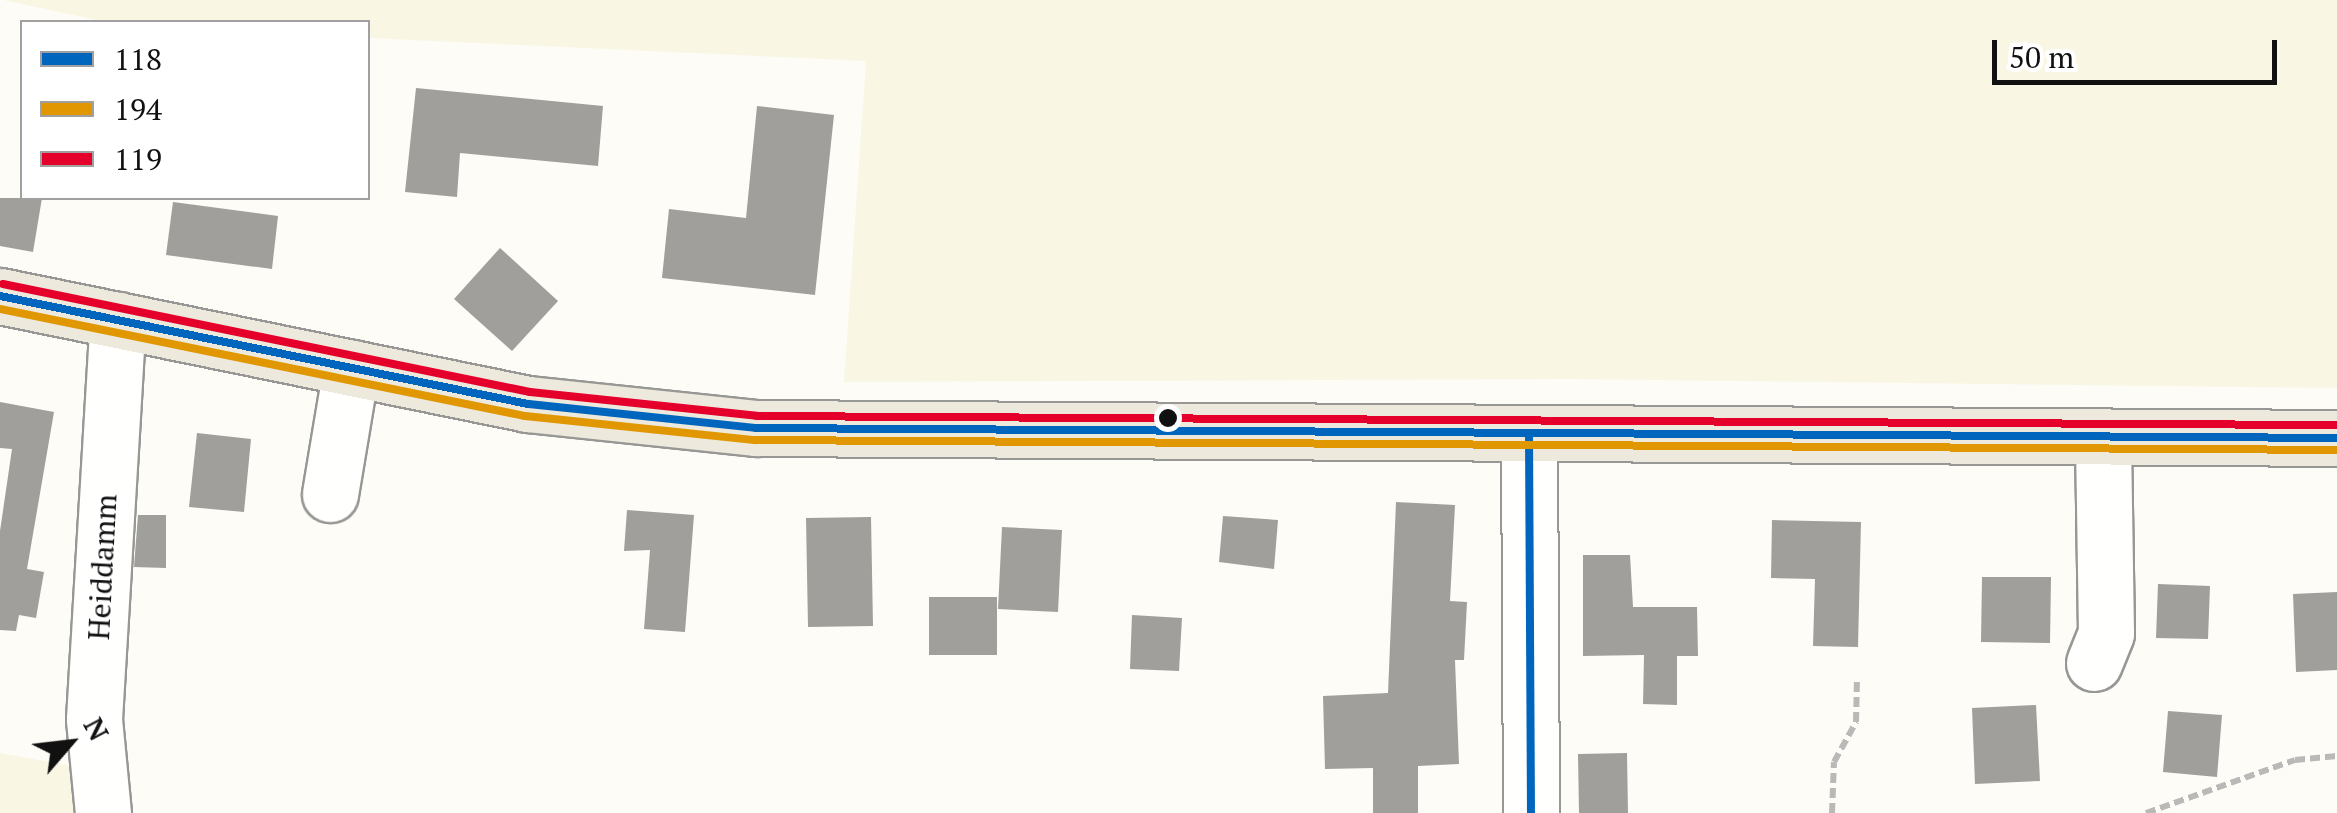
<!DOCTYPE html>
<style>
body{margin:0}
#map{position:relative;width:2337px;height:813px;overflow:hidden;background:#fdfcf7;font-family:"PT Serif",serif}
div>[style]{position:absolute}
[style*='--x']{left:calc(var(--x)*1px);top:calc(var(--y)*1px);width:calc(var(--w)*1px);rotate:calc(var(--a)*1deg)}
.farmland>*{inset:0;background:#f9f7e4}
.building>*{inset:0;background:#a19f9c}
.path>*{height:6px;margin-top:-3px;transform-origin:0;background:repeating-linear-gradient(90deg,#b9b9b8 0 10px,transparent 0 15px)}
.roads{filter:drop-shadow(2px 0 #979795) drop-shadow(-2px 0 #979795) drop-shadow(0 2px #979795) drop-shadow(0 -2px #979795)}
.minor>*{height:55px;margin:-27.5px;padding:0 27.5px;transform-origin:27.5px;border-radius:27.5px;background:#fffffe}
.major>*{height:55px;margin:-27.5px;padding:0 27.5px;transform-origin:27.5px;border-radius:27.5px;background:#ede9dc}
.bus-1>*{height:8px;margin:-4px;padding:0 4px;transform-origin:4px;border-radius:4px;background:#0065bd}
.bus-2>*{height:8px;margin:-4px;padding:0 4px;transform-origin:4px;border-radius:4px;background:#e09702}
.bus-3>*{height:8px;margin:-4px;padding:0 4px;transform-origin:4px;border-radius:4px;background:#e4002b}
.dots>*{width:28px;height:28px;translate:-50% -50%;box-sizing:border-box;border:5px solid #fff;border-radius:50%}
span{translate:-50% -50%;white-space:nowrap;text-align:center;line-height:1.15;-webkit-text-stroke:10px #fff;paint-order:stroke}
.street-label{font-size:30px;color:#111}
.legend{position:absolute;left:20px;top:20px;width:350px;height:180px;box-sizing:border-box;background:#fff;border:2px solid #a0a0a0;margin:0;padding:12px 18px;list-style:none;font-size:30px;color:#111}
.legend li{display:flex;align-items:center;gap:20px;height:50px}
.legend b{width:50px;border:2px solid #a0a0a0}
.north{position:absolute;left:20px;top:693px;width:100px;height:100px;-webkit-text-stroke:8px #fff;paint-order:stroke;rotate:62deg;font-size:28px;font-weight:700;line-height:40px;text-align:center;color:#111}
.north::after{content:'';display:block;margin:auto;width:35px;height:45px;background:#111;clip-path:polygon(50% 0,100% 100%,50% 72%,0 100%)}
.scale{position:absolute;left:1992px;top:40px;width:285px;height:45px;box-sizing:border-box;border:5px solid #111;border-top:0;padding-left:12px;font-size:30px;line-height:35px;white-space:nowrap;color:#111;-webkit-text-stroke:8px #fff;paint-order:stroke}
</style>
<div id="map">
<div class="farmland">
<div style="clip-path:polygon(3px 0,2337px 0,2337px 388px,1569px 379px,844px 382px,866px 61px,368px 38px,368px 22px,96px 20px)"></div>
<div style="clip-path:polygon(0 753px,72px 766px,80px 813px,0 813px)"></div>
</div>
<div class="building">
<div style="clip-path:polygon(416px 88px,603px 106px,598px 166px,460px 153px,457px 197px,405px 192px)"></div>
<div style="clip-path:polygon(757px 106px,834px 115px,815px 295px,662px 278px,669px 209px,746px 218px)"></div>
<div style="clip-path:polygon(0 198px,42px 198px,33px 252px,0 246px)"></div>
<div style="clip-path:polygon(173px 202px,278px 216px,272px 269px,166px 255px)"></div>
<div style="clip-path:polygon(500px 248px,558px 301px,512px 351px,454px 299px)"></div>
<div style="clip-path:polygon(0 402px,54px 412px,27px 569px,44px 572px,36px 618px,19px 615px,16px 631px,0 630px,0 531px,12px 449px,0 448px)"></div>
<div style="clip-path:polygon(197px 433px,251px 439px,244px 512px,189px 507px)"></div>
<div style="clip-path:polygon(1396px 502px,1455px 505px,1450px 601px,1467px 602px,1464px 660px,1455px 660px,1459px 764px,1418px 766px,1418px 813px,1373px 813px,1373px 768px,1325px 769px,1323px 696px,1388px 693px)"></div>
<div style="clip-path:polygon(627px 510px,694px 515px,685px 632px,644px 629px,650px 550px,624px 551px)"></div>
<div style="clip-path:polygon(138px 515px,166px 515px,166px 568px,134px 567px)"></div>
<div style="clip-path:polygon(1223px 516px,1278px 520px,1274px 569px,1219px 562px)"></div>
<div style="clip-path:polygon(871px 517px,873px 626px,808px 627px,806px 518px)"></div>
<div style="clip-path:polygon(1772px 520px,1861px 522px,1858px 647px,1813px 646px,1815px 579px,1771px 578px)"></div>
<div style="clip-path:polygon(1002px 527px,1062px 530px,1058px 612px,998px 609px)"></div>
<div style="clip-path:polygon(1583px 555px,1630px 555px,1633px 607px,1697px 607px,1698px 656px,1677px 656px,1677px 705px,1643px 704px,1644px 655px,1583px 656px)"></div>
<div style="clip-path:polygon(1982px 577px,2051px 577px,2050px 643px,1981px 642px)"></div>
<div style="clip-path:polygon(2158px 584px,2210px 586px,2208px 639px,2156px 638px)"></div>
<div style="clip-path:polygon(2337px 592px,2337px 670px,2296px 672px,2293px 594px)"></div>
<div style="clip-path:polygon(929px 597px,997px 597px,997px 655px,929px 655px)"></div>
<div style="clip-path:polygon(1132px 615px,1182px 618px,1179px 671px,1130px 669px)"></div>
<div style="clip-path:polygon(2036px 705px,2040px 781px,1975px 784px,1972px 708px)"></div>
<div style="clip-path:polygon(2168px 711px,2222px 715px,2217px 777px,2163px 772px)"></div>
<div style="clip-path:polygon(1627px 753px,1628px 813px,1579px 813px,1578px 754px)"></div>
</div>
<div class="path">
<div style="--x:1832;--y:813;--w:51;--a:-87.8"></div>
<div style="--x:1834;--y:762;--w:46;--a:-61.2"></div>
<div style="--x:1856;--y:722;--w:45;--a:-88.7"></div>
<div style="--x:2146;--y:813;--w:158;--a:-19.6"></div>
<div style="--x:2295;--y:760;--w:42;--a:-5.4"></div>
</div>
<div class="roads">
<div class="minor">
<div style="--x:1529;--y:434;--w:379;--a:89.7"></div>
<div style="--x:330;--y:494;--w:128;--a:-80.5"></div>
<div style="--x:2094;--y:663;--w:32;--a:-68"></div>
<div style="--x:2106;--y:633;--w:196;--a:-90.9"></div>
<div style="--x:103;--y:813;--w:94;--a:-95.5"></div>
<div style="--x:94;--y:719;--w:400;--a:-86.6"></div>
</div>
<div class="major">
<div style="--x:0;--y:296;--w:539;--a:11.56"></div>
<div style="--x:528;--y:404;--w:229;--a:6"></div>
<div style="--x:756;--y:428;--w:1581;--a:0.36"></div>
</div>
</div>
<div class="bus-1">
<div style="--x:0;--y:296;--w:539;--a:11.56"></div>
<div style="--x:528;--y:404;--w:229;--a:6"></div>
<div style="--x:756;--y:428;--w:1581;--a:0.36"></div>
<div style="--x:1529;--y:434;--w:379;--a:89.7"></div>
</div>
<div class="bus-2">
<div style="--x:0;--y:309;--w:536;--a:11.52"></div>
<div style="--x:525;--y:416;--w:231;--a:6"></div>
<div style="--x:755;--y:440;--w:1582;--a:0.36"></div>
</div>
<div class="bus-3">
<div style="--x:3;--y:284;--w:538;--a:11.58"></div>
<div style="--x:530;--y:392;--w:228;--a:6"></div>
<div style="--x:757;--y:416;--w:1580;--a:0.33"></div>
</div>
<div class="dots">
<div style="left:1168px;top:418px;background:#111"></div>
</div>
<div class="street-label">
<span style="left:102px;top:567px;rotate:-87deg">Heiddamm</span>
</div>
<ul class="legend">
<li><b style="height:12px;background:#0065bd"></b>118</li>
<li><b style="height:12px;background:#e09702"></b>194</li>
<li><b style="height:12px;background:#e4002b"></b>119</li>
</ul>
<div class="north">N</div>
<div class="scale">50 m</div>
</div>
